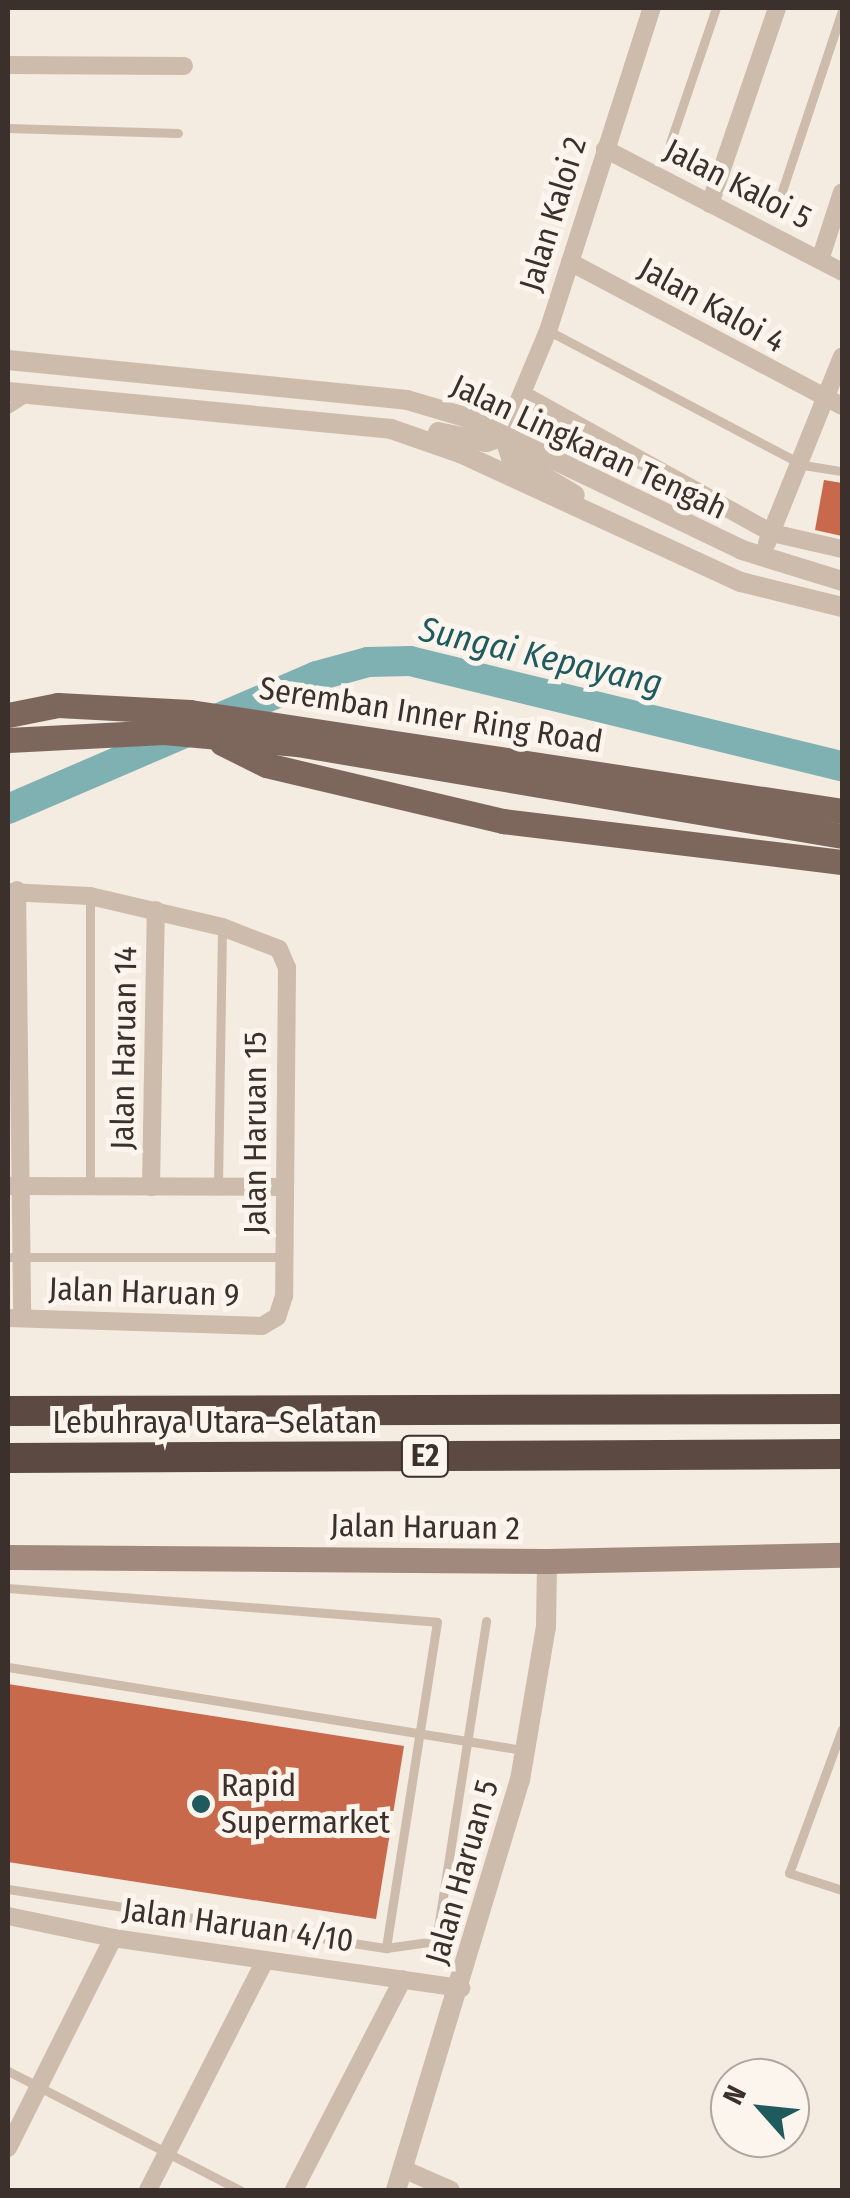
<!DOCTYPE html>
<meta charset="utf-8">
<style>
body{margin:0}
#map{position:relative;width:850px;height:2198px;overflow:hidden;background:#f4ebe1;font-family:"Fira Sans Condensed",sans-serif}
div>[style]{position:absolute}
[style*='--x']{left:calc(var(--x)*1px);top:calc(var(--y)*1px);width:calc(var(--w)*1px);rotate:calc(var(--a)*1deg)}
.river>*{height:30px;margin:-15px;padding:0 15px;transform-origin:15px;border-radius:15px;background:#7fb0b2}
.building>*{inset:0;background:#c8694b}
.service>*{height:9px;margin:-4.5px;padding:0 4.5px;transform-origin:4.5px;border-radius:4.5px;background:#cdbbac}
.minor>*{height:18px;margin:-9px;padding:0 9px;transform-origin:9px;border-radius:9px;background:#cdbbac}
.tertiary>*{height:20px;margin:-10px;padding:0 10px;transform-origin:10px;border-radius:10px;background:#cdbbac}
.secondary>*{height:25px;margin:-12.5px;padding:0 12.5px;transform-origin:12.5px;border-radius:12.5px;background:#a18a7d}
.primary>*{height:25px;margin:-12.5px;padding:0 12.5px;transform-origin:12.5px;border-radius:12.5px;background:#7d675c}
.motorway>*{height:30px;margin:-15px;padding:0 15px;transform-origin:15px;border-radius:15px;background:#5c4a42}
.dots>*{width:28px;height:28px;translate:-50% -50%;box-sizing:border-box;border:5px solid #fbf5ee;border-radius:50%}
span{translate:-50% -50%;white-space:nowrap;text-align:center;line-height:1.15;-webkit-text-stroke:10px #fbf5ee;paint-order:stroke}
.shield-label span{padding:2px 8px;background:#fbf5ee;border:2px solid;border-radius:8px;-webkit-text-stroke-width:0}
.shield-label{font-size:30px;color:#3b302b;font-weight:700}
.street-label{font-size:32px;color:#3b302b}
.poi-label{font-size:32px;color:#3b302b}
.left{translate:0 -50%;text-align:left}
.water-label{font-size:35px;color:#1f5a5e;font-style:italic}
.frame{position:absolute;inset:0;border:10px solid #3b302b;pointer-events:none}
.north{position:absolute;left:710px;top:2058px;width:100px;height:100px;box-sizing:border-box;background:#fbf5ee;border:2px solid #aea6a0;border-radius:50%;rotate:297deg;font-size:28px;font-weight:700;line-height:40px;text-align:center;color:#3b302b}
.north::after{content:'';display:block;margin:auto;width:35px;height:45px;background:#1f5a5e;clip-path:polygon(50% 0,100% 100%,50% 72%,0 100%)}
</style>
<div id="map">
<div class="river">
<div style="--x:8;--y:809;--w:336;--a:-23.3"></div>
<div style="--x:317;--y:676;--w:53;--a:-15.4"></div>
<div style="--x:368;--y:662;--w:42;--a:-1.4"></div>
<div style="--x:410;--y:661;--w:445;--a:13.7"></div>
</div>
<div class="building">
<div style="clip-path:polygon(824px 480px,842px 483px,842px 536px,815px 530px)"></div>
<div style="clip-path:polygon(8px 1684px,404px 1746px,376px 1919px,8px 1862px)"></div>
</div>
<div class="service">
<div style="--x:8;--y:128;--w:170;--a:1.7"></div>
<div style="--x:670;--y:143;--w:143;--a:-71.2"></div>
<div style="--x:782;--y:191;--w:190;--a:-71.6"></div>
<div style="--x:549;--y:331;--w:287;--a:27.8"></div>
<div style="--x:803;--y:465;--w:39;--a:9"></div>
<div style="--x:8;--y:409;--w:24;--a:-33"></div>
<div style="--x:90;--y:896;--w:290;--a:90"></div>
<div style="--x:218;--y:1185;--w:257;--a:-89.1"></div>
<div style="--x:8;--y:1257;--w:276;--a:0"></div>
<div style="--x:8;--y:1588;--w:430;--a:4.5"></div>
<div style="--x:437;--y:1622;--w:330;--a:98.9"></div>
<div style="--x:8;--y:1667;--w:522;--a:9.16"></div>
<div style="--x:842;--y:1729;--w:153;--a:110.2"></div>
<div style="--x:789;--y:1873;--w:56;--a:17.8"></div>
<div style="--x:8;--y:1889;--w:383;--a:8.9"></div>
<div style="--x:386;--y:1948;--w:50;--a:-8"></div>
<div style="--x:436;--y:1941;--w:324;--a:-81.1"></div>
<div style="--x:8;--y:2071;--w:261;--a:27.2"></div>
</div>
<div class="minor">
<div style="--x:8;--y:65;--w:176;--a:0.3"></div>
<div style="--x:605;--y:149;--w:267;--a:27.4"></div>
<div style="--x:710;--y:204;--w:207;--a:-71.1"></div>
<div style="--x:820;--y:260;--w:71;--a:-72.1"></div>
<div style="--x:570;--y:262;--w:308;--a:27.9"></div>
<div style="--x:522;--y:394;--w:286;--a:29.1"></div>
<div style="--x:772;--y:533;--w:72;--a:12.9"></div>
<div style="--x:504;--y:436;--w:114;--a:-67.3"></div>
<div style="--x:548;--y:331;--w:339;--a:-72.2"></div>
<div style="--x:767;--y:543;--w:201;--a:-68.1"></div>
<div style="--x:17;--y:890;--w:428;--a:89.3"></div>
<div style="--x:8;--y:892;--w:82;--a:2.8"></div>
<div style="--x:90;--y:896;--w:136;--a:13.2"></div>
<div style="--x:222;--y:927;--w:61;--a:21.1"></div>
<div style="--x:279;--y:949;--w:21;--a:67"></div>
<div style="--x:287;--y:968;--w:328;--a:90.5"></div>
<div style="--x:284;--y:1296;--w:22;--a:108"></div>
<div style="--x:277;--y:1317;--w:17;--a:149"></div>
<div style="--x:262;--y:1326;--w:254;--a:-178.2"></div>
<div style="--x:8;--y:1186;--w:276;--a:0.2"></div>
<div style="--x:151;--y:1187;--w:277;--a:-89"></div>
<div style="--x:8;--y:1916;--w:107;--a:11.8"></div>
<div style="--x:113;--y:1938;--w:352;--a:8.2"></div>
<div style="--x:8;--y:2148;--w:235;--a:-63.4"></div>
<div style="--x:403;--y:2169;--w:52;--a:23.6"></div>
<div style="--x:148;--y:2190;--w:258;--a:-63"></div>
<div style="--x:294;--y:2190;--w:237;--a:-62.7"></div>
</div>
<div class="tertiary">
<div style="--x:8;--y:360;--w:401;--a:5.7"></div>
<div style="--x:407;--y:400;--w:60;--a:16.3"></div>
<div style="--x:465;--y:417;--w:307;--a:25.6"></div>
<div style="--x:742;--y:550;--w:105;--a:17.2"></div>
<div style="--x:8;--y:392;--w:385;--a:5.5"></div>
<div style="--x:391;--y:429;--w:73;--a:19.2"></div>
<div style="--x:460;--y:453;--w:309;--a:24.7"></div>
<div style="--x:741;--y:582;--w:104;--a:13.9"></div>
<div style="--x:438;--y:432;--w:49;--a:11.8"></div>
<div style="--x:486;--y:442;--w:19;--a:-18"></div>
<div style="--x:504;--y:436;--w:22;--a:72"></div>
<div style="--x:511;--y:457;--w:74;--a:30.7"></div>
<div style="--x:396;--y:2190;--w:428;--a:-73.2"></div>
<div style="--x:520;--y:1780;--w:155;--a:-80.4"></div>
<div style="--x:546;--y:1627;--w:66;--a:-89.1"></div>
</div>
<div class="secondary">
<div style="--x:8;--y:1557;--w:539;--a:0.43"></div>
<div style="--x:547;--y:1561;--w:295;--a:-1.2"></div>
</div>
<div class="primary">
<div style="--x:8;--y:715;--w:51;--a:-11.3"></div>
<div style="--x:58;--y:705;--w:132;--a:3"></div>
<div style="--x:190;--y:712;--w:659;--a:8.63"></div>
<div style="--x:8;--y:740;--w:156;--a:-2.9"></div>
<div style="--x:164;--y:732;--w:134;--a:5.2"></div>
<div style="--x:297;--y:744;--w:553;--a:9.58"></div>
<div style="--x:222;--y:743;--w:49;--a:26.6"></div>
<div style="--x:266;--y:765;--w:244;--a:13.3"></div>
<div style="--x:503;--y:821;--w:341;--a:6.9"></div>
</div>
<div class="motorway">
<div style="--x:8;--y:1411;--w:834;--a:-0.14"></div>
<div style="--x:8;--y:1458;--w:834;--a:-0.27"></div>
</div>
<div class="dots">
<div style="left:201px;top:1804px;background:#1f5a5e"></div>
</div>
<div class="shield-label">
<span style="left:425px;top:1456px">E2</span>
</div>
<div class="street-label">
<span style="left:738px;top:184px;rotate:27deg">Jalan Kaloi 5</span>
<span style="left:553px;top:214px;rotate:-73deg">Jalan Kaloi 2</span>
<span style="left:712px;top:305px;rotate:29deg">Jalan Kaloi 4</span>
<span style="left:589px;top:447px;rotate:25deg">Jalan Lingkaran Tengah</span>
<span style="left:431px;top:715px;rotate:9deg">Seremban Inner Ring Road</span>
<span style="left:124px;top:1048px;rotate:-89deg">Jalan Haruan 14</span>
<span style="left:255px;top:1133px;rotate:-90deg">Jalan Haruan 15</span>
<span style="left:144px;top:1292px;rotate:2deg">Jalan Haruan 9</span>
<span style="left:215px;top:1422px">Lebuhraya Utara–Selatan</span>
<span style="left:425px;top:1527px;rotate:1deg">Jalan Haruan 2</span>
<span style="left:462px;top:1872px;rotate:-74deg">Jalan Haruan 5</span>
<span style="left:238px;top:1925px;rotate:8deg">Jalan Haruan 4/10</span>
</div>
<div class="poi-label">
<span class="left" style="left:221px;top:1804px">Rapid<br>Supermarket</span>
</div>
<div class="water-label">
<span style="left:541px;top:656px;rotate:13deg">Sungai Kepayang</span>
</div>
<div class="frame"></div>
<div class="north">N</div>
</div>
